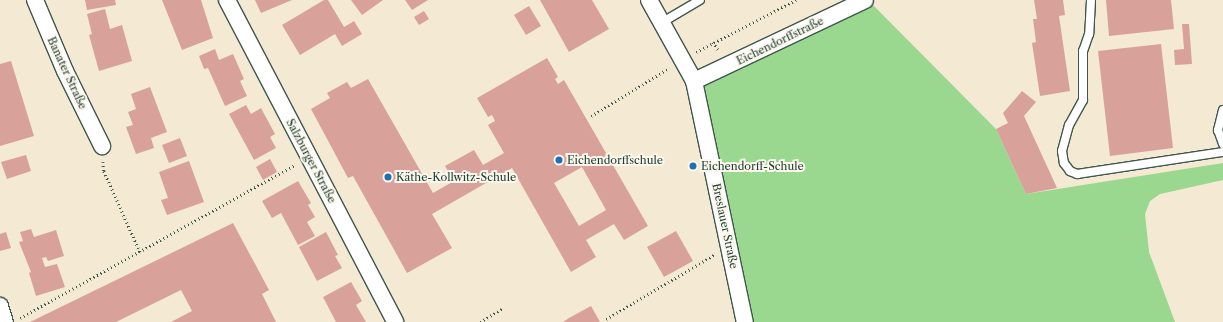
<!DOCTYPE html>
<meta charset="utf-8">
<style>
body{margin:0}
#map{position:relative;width:1223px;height:322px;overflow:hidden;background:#f4e9d2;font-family:"Libre Caslon Text",serif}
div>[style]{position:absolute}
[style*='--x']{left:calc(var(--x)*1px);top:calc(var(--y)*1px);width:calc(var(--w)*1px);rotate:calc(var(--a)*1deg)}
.green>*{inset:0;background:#99d88e}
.building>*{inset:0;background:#d8a29a}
.path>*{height:2.5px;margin-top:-1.25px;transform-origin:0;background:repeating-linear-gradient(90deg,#3f574c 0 1px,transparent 0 4px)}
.roads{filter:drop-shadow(1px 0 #3f574c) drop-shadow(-1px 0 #3f574c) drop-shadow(0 1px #3f574c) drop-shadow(0 -1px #3f574c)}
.service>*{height:8px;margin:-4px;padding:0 4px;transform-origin:4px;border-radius:4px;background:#fff}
.minor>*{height:16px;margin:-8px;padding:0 8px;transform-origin:8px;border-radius:8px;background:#fff}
.dots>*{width:11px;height:11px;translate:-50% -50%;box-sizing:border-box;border:2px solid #fbf7ec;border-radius:50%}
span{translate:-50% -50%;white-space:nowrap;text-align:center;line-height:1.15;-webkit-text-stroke:4px #fbf7ec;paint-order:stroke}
.street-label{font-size:11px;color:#1f3d34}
.poi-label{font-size:11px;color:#1f3d34}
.left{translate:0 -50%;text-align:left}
</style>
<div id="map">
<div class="green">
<div style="clip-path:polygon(868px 0,996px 129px,1026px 194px,1223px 163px,1223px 180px,1160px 194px,1150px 201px,1145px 214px,1149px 252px,1175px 322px,745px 322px,694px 81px)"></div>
</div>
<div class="building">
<div style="clip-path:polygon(85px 0,115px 0,116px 5px,87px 10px)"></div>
<div style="clip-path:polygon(162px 0,201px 0,213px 38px,182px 50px)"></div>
<div style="clip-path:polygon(255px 0,292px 0,261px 13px)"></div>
<div style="clip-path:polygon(324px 0,328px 0,344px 27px,354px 21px,362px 34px,342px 46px,335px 34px,300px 55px,282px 25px)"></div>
<div style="clip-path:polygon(351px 0,383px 0,362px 15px)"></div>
<div style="clip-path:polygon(405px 0,428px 0,412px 10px)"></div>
<div style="clip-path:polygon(540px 0,592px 0,609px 29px,569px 52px)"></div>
<div style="clip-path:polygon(1034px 0,1063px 0,1065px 15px,1059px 16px,1070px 91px,1040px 96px,1032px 43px,1036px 42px,1033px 19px,1037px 19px)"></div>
<div style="clip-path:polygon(1106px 0,1171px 0,1174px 29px,1109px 36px)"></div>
<div style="clip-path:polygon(529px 6px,541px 26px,526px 35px,514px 15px)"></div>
<div style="clip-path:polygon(105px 9px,110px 29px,122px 25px,132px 61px,99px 71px,89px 35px,92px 34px,87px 14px)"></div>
<div style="clip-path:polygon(424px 11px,429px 19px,419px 25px,414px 17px)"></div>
<div style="clip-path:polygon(1182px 24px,1189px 24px,1192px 64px,1175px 65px,1174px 50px,1184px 49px)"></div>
<div style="clip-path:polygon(1161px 44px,1173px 148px,1110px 156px,1098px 51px)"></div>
<div style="clip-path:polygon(215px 49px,219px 60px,233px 54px,244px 79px,240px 81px,247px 96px,225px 106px,208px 68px,204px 69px,199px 56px)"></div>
<div style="clip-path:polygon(evenodd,547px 58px,558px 77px,555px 79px,558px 84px,564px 80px,648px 226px,624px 240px,614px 224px,586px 240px,596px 257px,571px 272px,512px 168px,432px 214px,452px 248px,407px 273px,353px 176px,348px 178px,311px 109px,330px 98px,327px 93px,347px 82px,351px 88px,368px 79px,433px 193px,454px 181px,445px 166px,474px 150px,483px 165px,504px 153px,488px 125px,495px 121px,492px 115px,488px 117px,477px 98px,547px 58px,582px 167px,606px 210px,579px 226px,554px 183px,582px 167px)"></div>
<div style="clip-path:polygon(11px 61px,34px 136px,0 146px,0 64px)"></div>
<div style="clip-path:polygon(150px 87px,167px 132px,151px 138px,154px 148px,136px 154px,126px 127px,133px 125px,128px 112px,136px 109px,131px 94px)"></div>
<div style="clip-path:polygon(1022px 91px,1036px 102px,1024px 116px,1057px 188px,1026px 194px,996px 129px,1008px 123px,1003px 113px)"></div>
<div style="clip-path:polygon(246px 105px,251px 114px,261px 108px,275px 134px,270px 137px,276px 148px,254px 160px,229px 114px)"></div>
<div style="clip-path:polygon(180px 138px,187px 156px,169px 163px,162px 145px)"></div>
<div style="clip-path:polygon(26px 155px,31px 171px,7px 179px,1px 162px)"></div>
<div style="clip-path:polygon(270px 159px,277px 172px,263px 180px,256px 167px)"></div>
<div style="clip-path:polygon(189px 161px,204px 202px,167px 215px,161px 200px,168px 198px,159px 172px)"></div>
<div style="clip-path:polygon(298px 181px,311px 203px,308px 205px,315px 217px,307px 222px,315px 236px,298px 245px,281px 213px,272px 218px,262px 201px)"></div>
<div style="clip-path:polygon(233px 223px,269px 290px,262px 294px,276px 322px,171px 322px,192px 311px,181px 290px,116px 322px,30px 322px)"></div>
<div style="clip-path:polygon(31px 229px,34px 237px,56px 230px,64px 256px,48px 261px,46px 257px,42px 258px,45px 267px,57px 264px,65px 287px,36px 296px,29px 273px,31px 272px,19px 242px,23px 241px,20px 232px)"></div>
<div style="clip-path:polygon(676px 231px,693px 261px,664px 277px,647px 247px)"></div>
<div style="clip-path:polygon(6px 232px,11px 248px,0 251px,0 234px)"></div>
<div style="clip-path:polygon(326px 232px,338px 255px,335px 256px,342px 268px,317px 281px,299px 247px)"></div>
<div style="clip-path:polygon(351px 282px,362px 301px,356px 305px,366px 322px,336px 322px,323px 297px)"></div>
<div style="clip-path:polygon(591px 306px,600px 322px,563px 322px,569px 318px)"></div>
</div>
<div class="path">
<div style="--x:713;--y:42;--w:11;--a:56"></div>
<div style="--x:696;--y:52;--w:113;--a:-27.5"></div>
<div style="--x:591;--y:116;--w:92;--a:-31.6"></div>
<div style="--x:103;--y:162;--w:9;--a:84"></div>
<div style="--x:104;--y:171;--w:89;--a:66"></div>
<div style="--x:20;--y:318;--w:315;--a:-29.1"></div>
<div style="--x:606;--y:319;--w:126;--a:-30.7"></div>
<div style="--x:480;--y:322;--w:27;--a:-31"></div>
</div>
<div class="roads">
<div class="service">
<div style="--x:1091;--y:0;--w:34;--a:93"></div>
<div style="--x:1089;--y:34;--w:18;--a:109"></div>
<div style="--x:1083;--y:51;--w:49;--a:90"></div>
<div style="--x:1083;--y:100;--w:29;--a:119"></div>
<div style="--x:1069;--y:125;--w:27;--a:105"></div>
<div style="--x:1062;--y:151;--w:12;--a:81"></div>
<div style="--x:1064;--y:163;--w:10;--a:53"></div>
<div style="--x:1070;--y:171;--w:8;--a:23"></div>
<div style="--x:1077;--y:174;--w:148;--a:-8.6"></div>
<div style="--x:661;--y:23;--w:45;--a:-30.5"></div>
<div style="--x:1223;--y:110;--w:21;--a:104"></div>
<div style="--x:1218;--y:130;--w:15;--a:70"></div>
</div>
<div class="minor">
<div style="--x:35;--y:0;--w:77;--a:67.1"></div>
<div style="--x:65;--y:71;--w:84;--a:63.7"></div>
<div style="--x:227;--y:0;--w:363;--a:62.4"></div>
<div style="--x:649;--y:0;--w:93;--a:60.9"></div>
<div style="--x:694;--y:81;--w:246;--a:78.1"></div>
<div style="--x:694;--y:81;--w:189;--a:-25.3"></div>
<div style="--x:0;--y:306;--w:17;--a:73"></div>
</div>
</div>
<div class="dots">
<div style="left:559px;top:160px;background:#1f6fb2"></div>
<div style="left:693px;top:166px;background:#1f6fb2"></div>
<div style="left:388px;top:177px;background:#1f6fb2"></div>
</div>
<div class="street-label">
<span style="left:780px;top:41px;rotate:-26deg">Eichendorffstraße</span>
<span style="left:67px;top:73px;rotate:65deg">Banater Straße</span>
<span style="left:311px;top:161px;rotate:62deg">Salzburger Straße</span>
<span style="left:725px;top:226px;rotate:78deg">Breslauer Straße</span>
</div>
<div class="poi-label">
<span class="left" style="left:567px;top:160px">Eichendorffschule</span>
<span class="left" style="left:701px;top:166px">Eichendorff-Schule</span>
<span class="left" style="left:396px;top:177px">Käthe-Kollwitz-Schule</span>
</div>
</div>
